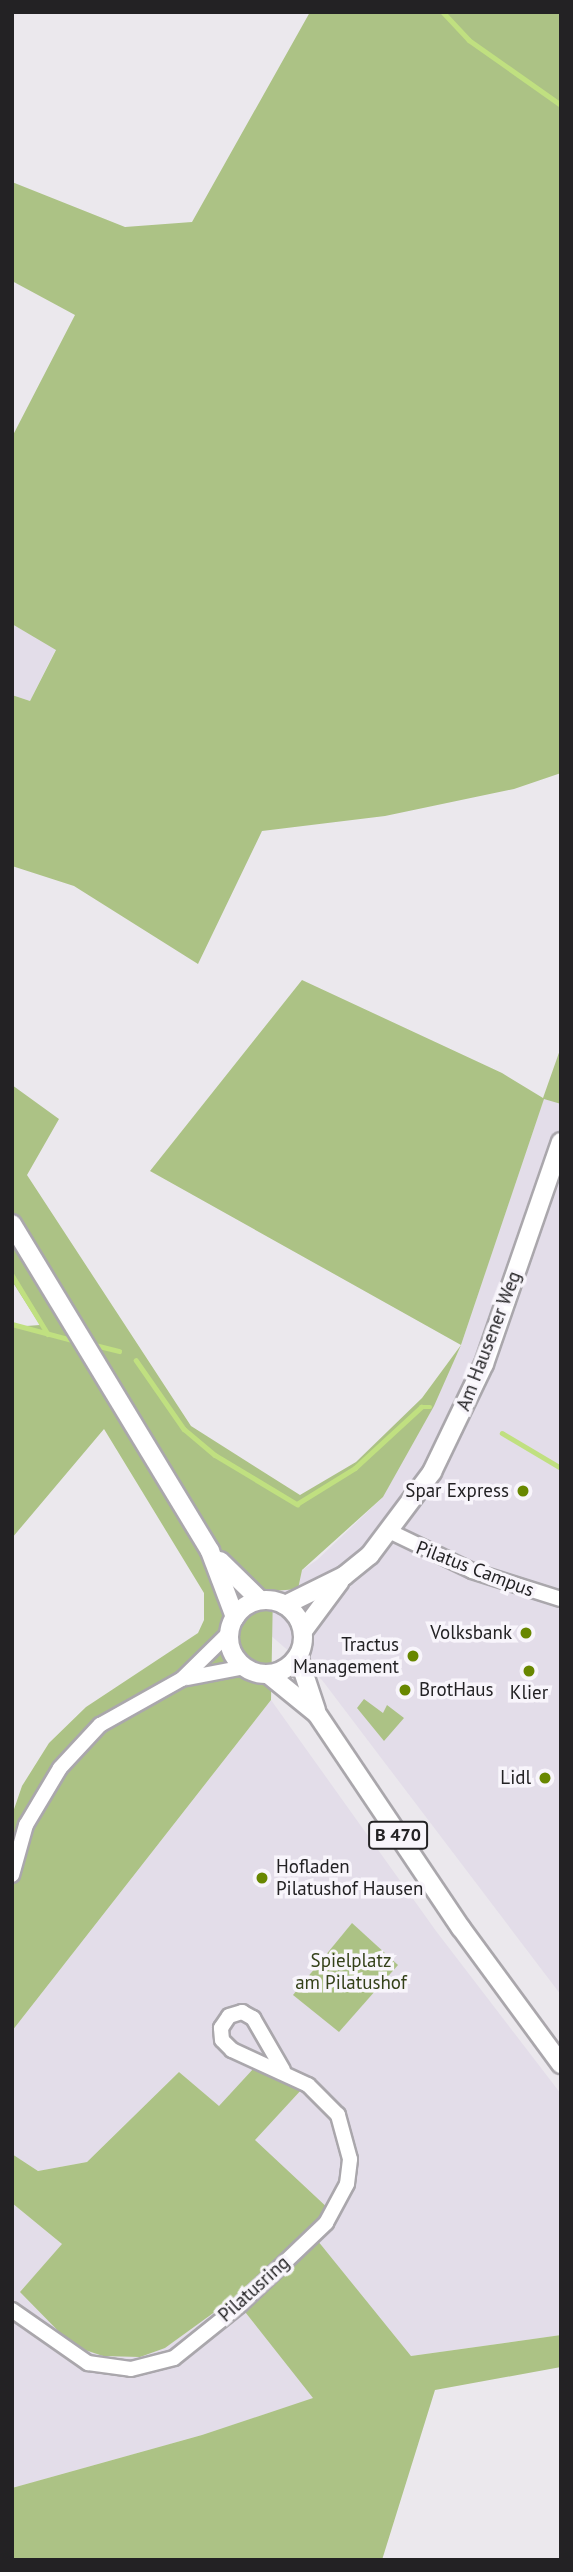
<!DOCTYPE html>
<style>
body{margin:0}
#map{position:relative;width:573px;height:2572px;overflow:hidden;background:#ebe8ed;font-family:"PT Sans",sans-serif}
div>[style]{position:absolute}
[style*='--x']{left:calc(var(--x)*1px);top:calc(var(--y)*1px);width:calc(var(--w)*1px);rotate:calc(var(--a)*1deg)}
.built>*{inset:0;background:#e3dde9}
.green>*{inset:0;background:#acc285}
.stream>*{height:4.5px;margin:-2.25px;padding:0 2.25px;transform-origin:2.25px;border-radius:2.25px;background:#c0e080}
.roads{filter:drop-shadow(2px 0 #aaa7ac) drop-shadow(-2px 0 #aaa7ac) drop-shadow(0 2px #aaa7ac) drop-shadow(0 -2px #aaa7ac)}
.minor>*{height:14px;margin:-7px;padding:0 7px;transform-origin:7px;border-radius:7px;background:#fff}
.major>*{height:18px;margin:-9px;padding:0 9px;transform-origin:9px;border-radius:9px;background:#fff}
.major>.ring{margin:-9px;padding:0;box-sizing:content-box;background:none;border:18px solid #fff;border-radius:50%}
.dots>*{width:19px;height:19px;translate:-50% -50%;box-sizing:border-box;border:4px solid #f8f5fb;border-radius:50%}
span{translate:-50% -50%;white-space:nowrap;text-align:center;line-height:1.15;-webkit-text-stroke:7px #f8f5fb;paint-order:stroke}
.shield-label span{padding:2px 5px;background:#f8f5fb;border:2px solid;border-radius:5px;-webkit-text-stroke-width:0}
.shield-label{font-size:18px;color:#232224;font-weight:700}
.street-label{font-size:19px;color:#232224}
.poi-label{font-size:19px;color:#232224}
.right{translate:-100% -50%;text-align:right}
.left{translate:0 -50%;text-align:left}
.park-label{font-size:19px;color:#344119}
.frame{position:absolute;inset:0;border:14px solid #232224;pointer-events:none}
</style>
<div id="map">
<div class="built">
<div style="clip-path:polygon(12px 624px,56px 649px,30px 701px,12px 695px)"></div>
<div style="clip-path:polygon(544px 1098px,561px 1104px,561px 1995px,322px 1680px,269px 1634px,273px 1590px,317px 1560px,383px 1497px,461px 1345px)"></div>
<div style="clip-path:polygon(271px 1700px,436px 1931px,561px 2094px,561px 2335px,411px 2356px,308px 2230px,330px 2211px,179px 2072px,87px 2162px,38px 2171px,12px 2154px,12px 2031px)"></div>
<div style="clip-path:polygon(12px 2203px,62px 2244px,165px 2348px,234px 2298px,314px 2398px,202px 2435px,12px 2488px)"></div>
</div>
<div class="green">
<div style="clip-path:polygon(310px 12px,561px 12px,561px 773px,514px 789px,385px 816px,262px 831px,198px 964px,74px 886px,12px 866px,12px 695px,30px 701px,56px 650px,12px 624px,12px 437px,75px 315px,12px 281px,12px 182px,125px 227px,192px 222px)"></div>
<div style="clip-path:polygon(302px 980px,502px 1073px,543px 1098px,561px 1047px,561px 1104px,544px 1099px,461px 1345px,434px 1406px,383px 1497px,302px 1570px,298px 1589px,273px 1591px,271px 1700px,12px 2031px,12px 1815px,22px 1786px,49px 1743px,86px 1707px,198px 1633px,204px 1620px,204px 1593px,104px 1429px,12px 1538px,12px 1327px,40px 1325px,12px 1281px,12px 1085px,59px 1119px,27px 1175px,191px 1426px,300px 1495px,356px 1462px,422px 1398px,461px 1345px,150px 1171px)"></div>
<div style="clip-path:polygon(364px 1699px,383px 1713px,387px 1705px,404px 1718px,384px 1741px,357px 1708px)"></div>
<div style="clip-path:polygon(352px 1923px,398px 1965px,339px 2032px,293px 1995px)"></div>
<div style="clip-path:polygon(254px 2068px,302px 2089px,255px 2140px,331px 2211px,309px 2230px,411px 2356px,561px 2335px,561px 2367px,435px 2390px,382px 2560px,12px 2560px,12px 2488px,202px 2435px,313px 2398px,234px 2298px,165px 2348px,140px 2357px,103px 2356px,73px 2346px,20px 2292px,62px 2244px,12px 2203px,12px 2154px,38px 2171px,87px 2162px,179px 2072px,219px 2106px)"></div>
</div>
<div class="stream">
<div style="--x:443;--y:12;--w:38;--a:47"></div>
<div style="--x:469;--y:40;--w:113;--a:35.2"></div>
<div style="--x:12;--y:1275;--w:69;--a:58.6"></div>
<div style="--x:12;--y:1324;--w:66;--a:14.9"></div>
<div style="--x:91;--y:1344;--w:29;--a:14"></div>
<div style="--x:136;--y:1360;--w:84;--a:55.2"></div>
<div style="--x:184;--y:1429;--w:40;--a:40"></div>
<div style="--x:215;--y:1455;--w:96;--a:30.9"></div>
<div style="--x:297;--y:1504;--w:68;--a:-31.8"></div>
<div style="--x:355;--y:1468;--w:90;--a:-42.7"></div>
<div style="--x:421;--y:1407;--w:9;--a:0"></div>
<div style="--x:502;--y:1433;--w:69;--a:30.7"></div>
</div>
<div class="roads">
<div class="minor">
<div style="--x:391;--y:1532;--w:90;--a:25.7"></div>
<div style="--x:472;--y:1571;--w:93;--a:17.5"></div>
<div style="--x:187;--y:1678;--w:59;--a:-10.7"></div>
<div style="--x:12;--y:1875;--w:52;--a:-74.4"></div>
<div style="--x:26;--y:1825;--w:66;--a:-59.2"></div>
<div style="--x:60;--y:1768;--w:59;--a:-47.1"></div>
<div style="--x:100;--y:1725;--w:94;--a:-29.3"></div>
<div style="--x:182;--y:1679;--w:66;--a:-44.4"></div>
<div style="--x:12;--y:2310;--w:93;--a:34.9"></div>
<div style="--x:88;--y:2363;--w:43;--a:7.9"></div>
<div style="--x:131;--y:2369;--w:44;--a:-14.3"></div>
<div style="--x:174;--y:2358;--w:85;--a:-38.8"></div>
<div style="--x:240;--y:2305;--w:119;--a:-43.6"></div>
<div style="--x:326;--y:2223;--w:44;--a:-61.7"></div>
<div style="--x:347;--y:2184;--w:25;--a:-83"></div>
<div style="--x:350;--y:2159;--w:46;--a:-105.3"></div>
<div style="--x:338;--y:2115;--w:42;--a:-135"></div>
<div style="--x:308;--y:2085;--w:84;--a:-155.3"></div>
<div style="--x:232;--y:2050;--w:14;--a:-135"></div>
<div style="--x:222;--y:2040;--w:12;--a:-95"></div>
<div style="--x:221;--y:2028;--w:14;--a:-56"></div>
<div style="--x:229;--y:2016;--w:14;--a:-17"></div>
<div style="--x:242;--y:2012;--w:13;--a:29"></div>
<div style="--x:253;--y:2018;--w:60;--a:60"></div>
</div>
<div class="major">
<div style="--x:12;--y:1224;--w:382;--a:58.8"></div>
<div style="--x:210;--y:1551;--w:71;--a:69.3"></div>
<div style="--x:220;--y:1561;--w:56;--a:44.3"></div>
<div class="ring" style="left:229px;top:1600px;width:56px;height:56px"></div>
<div style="--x:285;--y:1605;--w:66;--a:-26.2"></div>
<div style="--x:344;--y:1576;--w:33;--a:-39"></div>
<div style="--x:370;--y:1555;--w:104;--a:-53.2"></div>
<div style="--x:432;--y:1472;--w:120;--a:-64.3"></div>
<div style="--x:484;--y:1364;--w:235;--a:-70.9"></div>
<div style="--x:303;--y:1631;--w:62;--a:-53.5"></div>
<div style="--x:298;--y:1656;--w:57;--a:71.6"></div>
<div style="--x:268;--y:1674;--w:63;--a:39.2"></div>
<div style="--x:317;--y:1714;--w:258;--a:56.1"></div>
<div style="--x:461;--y:1928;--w:169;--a:53.7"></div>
</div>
</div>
<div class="dots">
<div style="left:523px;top:1491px;background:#688700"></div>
<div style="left:526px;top:1633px;background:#688700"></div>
<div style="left:413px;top:1656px;background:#688700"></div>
<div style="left:529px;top:1671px;background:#688700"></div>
<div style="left:405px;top:1690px;background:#688700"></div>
<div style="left:545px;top:1778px;background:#688700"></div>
<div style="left:262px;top:1878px;background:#688700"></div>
</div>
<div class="shield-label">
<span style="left:398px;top:1835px">B 470</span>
</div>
<div class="street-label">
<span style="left:489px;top:1341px;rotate:-69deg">Am Hausener Weg</span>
<span style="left:475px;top:1569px;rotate:21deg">Pilatus Campus</span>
<span style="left:254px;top:2289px;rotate:-42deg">Pilatusring</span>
</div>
<div class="poi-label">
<span class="right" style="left:509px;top:1491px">Spar Express</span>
<span class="right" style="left:512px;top:1633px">Volksbank</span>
<span class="right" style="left:399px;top:1656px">Tractus<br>Management</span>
<span class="left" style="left:419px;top:1690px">BrotHaus</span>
<span style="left:529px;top:1693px">Klier</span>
<span class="right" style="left:531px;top:1778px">Lidl</span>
<span class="left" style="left:276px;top:1878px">Hofladen<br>Pilatushof Hausen</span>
</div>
<div class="park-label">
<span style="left:351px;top:1972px">Spielplatz<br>am Pilatushof</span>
</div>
<div class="frame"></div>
</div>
